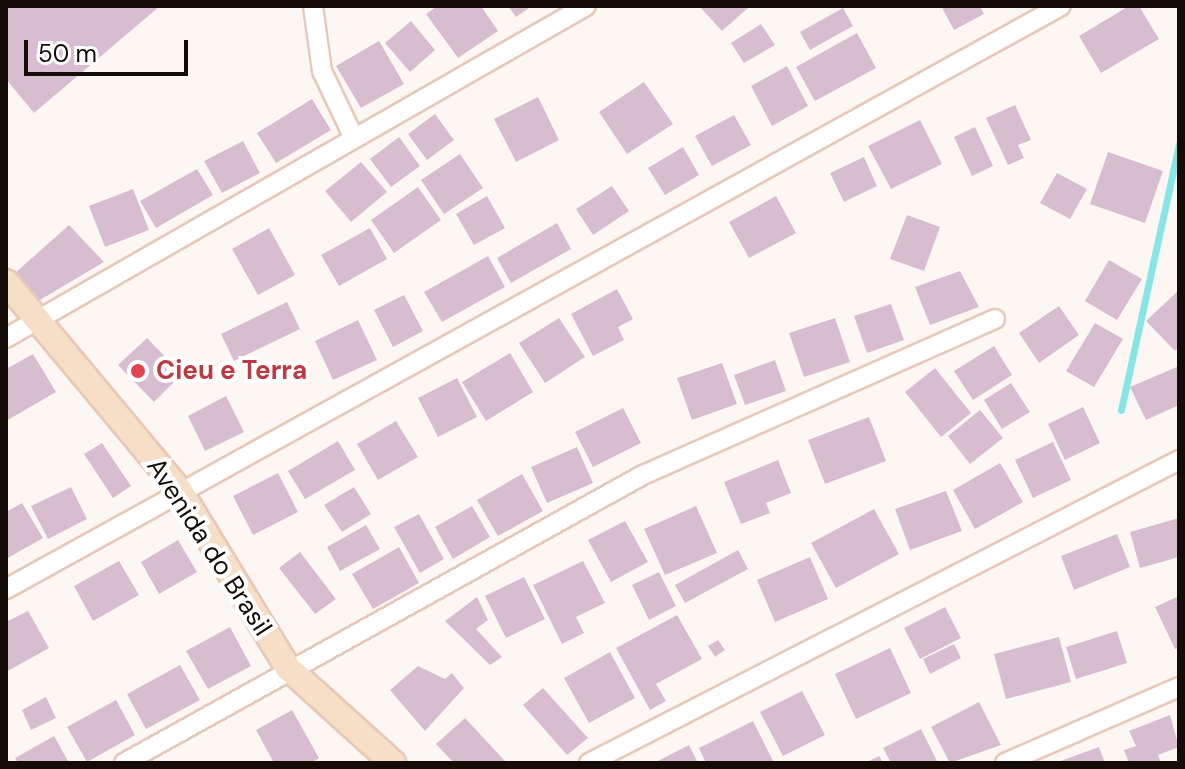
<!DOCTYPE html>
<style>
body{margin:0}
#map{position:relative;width:1185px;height:769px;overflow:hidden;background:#fdf7f3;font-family:"DM Sans",sans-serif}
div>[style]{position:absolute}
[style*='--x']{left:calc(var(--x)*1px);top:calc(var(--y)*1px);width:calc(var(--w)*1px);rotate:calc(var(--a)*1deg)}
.stream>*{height:7px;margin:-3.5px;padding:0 3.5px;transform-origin:3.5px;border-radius:3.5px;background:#88e5e6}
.building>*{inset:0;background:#d8bdd1}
.roads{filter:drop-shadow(2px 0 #e7c9b9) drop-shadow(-2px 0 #e7c9b9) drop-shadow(0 2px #e7c9b9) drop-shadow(0 -2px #e7c9b9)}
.street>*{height:18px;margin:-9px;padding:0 9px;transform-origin:9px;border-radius:9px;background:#fff}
.secondary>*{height:24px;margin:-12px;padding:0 12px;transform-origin:12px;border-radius:12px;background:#f6dfc6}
.dots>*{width:22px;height:22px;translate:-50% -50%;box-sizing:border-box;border:4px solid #fff;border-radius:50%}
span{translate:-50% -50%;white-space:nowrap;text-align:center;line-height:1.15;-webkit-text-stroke:8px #fff;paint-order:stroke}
.health-label{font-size:26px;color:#be3a42;font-weight:700}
.left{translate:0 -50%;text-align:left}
.street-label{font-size:26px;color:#160c07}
.frame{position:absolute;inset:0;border:8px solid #160c07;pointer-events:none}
.scale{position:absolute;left:24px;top:40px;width:164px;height:36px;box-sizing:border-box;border:4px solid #160c07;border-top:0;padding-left:10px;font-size:24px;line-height:28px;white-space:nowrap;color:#160c07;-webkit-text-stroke:6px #fff;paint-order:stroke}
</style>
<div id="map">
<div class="stream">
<div style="--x:1121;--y:410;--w:273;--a:-77.7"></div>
</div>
<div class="building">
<div style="clip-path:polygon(6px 6px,160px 6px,34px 113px,6px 79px)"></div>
<div style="clip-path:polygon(437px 6px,481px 6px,498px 31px,458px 58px,426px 14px)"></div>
<div style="clip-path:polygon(508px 6px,532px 6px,516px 17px)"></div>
<div style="clip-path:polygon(699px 6px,747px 6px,748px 8px,722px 31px)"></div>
<div style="clip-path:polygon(941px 6px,980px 6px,984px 14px,954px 30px)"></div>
<div style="clip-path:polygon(1129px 6px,1139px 6px,1159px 39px,1101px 73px,1079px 36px)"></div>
<div style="clip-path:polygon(843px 8px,853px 26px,810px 50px,800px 32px)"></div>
<div style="clip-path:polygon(411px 21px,435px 50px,410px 72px,385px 43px)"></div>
<div style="clip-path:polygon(761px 24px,775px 45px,744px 63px,731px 43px)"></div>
<div style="clip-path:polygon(857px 33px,876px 68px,815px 101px,796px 67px)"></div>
<div style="clip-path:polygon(379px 41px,404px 84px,361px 108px,336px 66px)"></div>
<div style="clip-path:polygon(787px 66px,808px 106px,772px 126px,751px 86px)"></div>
<div style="clip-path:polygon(644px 82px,673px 124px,627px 154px,599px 112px)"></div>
<div style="clip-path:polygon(538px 97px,559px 140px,516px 162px,494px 119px)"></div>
<div style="clip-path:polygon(312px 99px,331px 130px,276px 163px,257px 133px)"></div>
<div style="clip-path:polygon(1015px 105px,1031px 140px,1018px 145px,1024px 158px,1008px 165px,986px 118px)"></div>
<div style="clip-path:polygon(435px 114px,454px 140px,427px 160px,408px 134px)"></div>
<div style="clip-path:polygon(734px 115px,751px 145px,712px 166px,695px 136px)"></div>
<div style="clip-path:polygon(920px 120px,942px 164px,891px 189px,868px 146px)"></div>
<div style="clip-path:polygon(975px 127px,993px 166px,972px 176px,954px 137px)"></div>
<div style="clip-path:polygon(399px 137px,420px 166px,391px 187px,370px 159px)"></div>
<div style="clip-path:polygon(243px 141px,260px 173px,222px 193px,204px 161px)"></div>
<div style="clip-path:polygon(683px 147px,699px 175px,665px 195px,648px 168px)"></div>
<div style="clip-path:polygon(1108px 152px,1163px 171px,1145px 223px,1090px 204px)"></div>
<div style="clip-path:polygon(460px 154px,483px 188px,444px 214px,421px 180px)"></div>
<div style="clip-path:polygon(864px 157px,877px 186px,844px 202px,830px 173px)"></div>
<div style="clip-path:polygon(361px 162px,387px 192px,351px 222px,325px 191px)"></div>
<div style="clip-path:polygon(197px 169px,213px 195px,156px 228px,140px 201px)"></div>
<div style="clip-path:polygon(1057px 173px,1087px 189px,1070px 219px,1040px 203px)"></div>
<div style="clip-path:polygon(612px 186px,629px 211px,593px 235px,576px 209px)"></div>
<div style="clip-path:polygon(418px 187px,441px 220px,394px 253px,371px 220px)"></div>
<div style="clip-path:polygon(133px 189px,149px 230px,105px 247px,89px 206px)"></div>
<div style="clip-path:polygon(487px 196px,505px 228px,474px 245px,456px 214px)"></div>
<div style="clip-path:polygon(776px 196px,796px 233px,749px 258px,729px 222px)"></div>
<div style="clip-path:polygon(907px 215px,940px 227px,924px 271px,890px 259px)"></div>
<div style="clip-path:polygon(557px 223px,571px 249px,511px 283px,497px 258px)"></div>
<div style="clip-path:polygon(69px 225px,104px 262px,40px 300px,15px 273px)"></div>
<div style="clip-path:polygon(269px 228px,295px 275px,258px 295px,232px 249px)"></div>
<div style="clip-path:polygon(370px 228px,387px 259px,339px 286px,321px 255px)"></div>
<div style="clip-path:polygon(488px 256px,505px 287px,442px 322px,424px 292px)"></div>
<div style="clip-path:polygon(1109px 260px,1142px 279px,1117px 320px,1085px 301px)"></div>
<div style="clip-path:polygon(960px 271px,979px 307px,930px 325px,915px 287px)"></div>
<div style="clip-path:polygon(617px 289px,633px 319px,618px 327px,624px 340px,593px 356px,571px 314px)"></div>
<div style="clip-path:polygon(1179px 290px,1179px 347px,1175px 351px,1146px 321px)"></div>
<div style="clip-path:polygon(404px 295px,423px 331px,393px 347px,374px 310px)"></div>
<div style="clip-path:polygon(287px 302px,300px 329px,234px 361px,221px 334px)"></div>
<div style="clip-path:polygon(891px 304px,904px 340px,867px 353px,854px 316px)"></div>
<div style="clip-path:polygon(1059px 306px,1079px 335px,1039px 363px,1019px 333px)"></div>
<div style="clip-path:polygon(559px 318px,585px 357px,545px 383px,519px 343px)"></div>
<div style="clip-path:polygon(835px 318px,850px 362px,804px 377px,789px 333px)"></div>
<div style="clip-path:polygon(358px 320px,377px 360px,333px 380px,315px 341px)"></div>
<div style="clip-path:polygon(1095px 323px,1123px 339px,1094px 387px,1066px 371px)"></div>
<div style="clip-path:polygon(147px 338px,182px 374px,154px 402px,118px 365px)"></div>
<div style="clip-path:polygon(994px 346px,1012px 375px,973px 400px,954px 371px)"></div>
<div style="clip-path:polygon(510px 353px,533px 392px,486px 421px,462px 382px)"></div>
<div style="clip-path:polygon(33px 354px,56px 392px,6px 421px,6px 369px)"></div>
<div style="clip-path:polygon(775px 360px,786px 391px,745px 405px,734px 375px)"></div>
<div style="clip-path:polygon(722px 363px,737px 404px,692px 420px,677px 378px)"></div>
<div style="clip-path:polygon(1179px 366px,1179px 405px,1146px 420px,1130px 387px)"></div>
<div style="clip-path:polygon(935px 368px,971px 413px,941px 437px,905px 392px)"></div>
<div style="clip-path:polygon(457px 378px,477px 417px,438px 437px,418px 398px)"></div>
<div style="clip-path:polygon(1011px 383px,1030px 412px,1002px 429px,984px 400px)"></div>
<div style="clip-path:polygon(226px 396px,244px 432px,205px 451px,188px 416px)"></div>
<div style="clip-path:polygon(1083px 407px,1100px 443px,1065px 460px,1048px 424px)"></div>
<div style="clip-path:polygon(623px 408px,641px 443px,593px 467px,575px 432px)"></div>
<div style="clip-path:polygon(980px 410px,1003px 438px,970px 464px,948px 436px)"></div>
<div style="clip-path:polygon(869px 417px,886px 461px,825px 484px,808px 440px)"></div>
<div style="clip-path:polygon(396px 421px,418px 457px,378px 480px,357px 444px)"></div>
<div style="clip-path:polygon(338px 441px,355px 470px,305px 499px,288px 471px)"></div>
<div style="clip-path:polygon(1053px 442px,1071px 480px,1033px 498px,1015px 460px)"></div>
<div style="clip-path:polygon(102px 443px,131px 486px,113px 498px,84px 454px)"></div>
<div style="clip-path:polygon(577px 447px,593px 483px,547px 503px,531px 467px)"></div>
<div style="clip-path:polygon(778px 460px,791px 493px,766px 503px,770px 513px,741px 524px,724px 482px)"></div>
<div style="clip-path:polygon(1000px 463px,1023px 502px,975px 529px,953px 490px)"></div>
<div style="clip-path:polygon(278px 473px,298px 512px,253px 535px,233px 496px)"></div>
<div style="clip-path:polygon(522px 474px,543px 511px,498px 536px,477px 500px)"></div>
<div style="clip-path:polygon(71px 487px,87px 519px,48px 539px,31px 506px)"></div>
<div style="clip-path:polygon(354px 487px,371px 514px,342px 532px,324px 505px)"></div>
<div style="clip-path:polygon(946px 491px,962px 531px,910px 550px,895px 509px)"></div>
<div style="clip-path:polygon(22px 503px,43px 538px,6px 559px,6px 512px)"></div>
<div style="clip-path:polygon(472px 506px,490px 537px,453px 559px,435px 527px)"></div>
<div style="clip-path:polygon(696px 506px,717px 553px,665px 575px,644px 529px)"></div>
<div style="clip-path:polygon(874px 509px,899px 554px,836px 588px,811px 543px)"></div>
<div style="clip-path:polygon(419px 514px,444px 559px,420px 573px,394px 527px)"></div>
<div style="clip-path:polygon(1179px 518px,1179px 557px,1140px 568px,1130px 532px)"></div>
<div style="clip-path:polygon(625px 521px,648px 562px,611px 582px,588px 540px)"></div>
<div style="clip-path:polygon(366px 525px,380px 549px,340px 571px,327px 547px)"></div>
<div style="clip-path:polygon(1117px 534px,1130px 567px,1074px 590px,1061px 556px)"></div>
<div style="clip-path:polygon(178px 540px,197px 572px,159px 594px,141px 562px)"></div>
<div style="clip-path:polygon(399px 547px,419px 583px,373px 609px,352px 574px)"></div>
<div style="clip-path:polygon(738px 550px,748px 569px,685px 603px,675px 585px)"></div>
<div style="clip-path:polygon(300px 552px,336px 599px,315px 614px,279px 568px)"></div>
<div style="clip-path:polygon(810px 557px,828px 599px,775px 622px,757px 580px)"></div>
<div style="clip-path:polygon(119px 561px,139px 595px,93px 621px,74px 586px)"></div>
<div style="clip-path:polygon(583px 561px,605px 603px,576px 617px,584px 633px,562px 644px,533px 585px)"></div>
<div style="clip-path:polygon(659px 572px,676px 606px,649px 620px,632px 585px)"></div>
<div style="clip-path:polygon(524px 577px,545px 619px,506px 638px,485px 596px)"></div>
<div style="clip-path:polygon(1179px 596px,1179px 648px,1175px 649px,1155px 607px)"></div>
<div style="clip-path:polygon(477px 597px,488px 620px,476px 629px,502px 657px,490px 665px,445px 621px)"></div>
<div style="clip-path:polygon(945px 607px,961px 638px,920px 659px,904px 628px)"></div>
<div style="clip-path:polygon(28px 611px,49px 648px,6px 672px,6px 622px)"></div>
<div style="clip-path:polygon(677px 615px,702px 659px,656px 684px,666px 701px,650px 710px,616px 648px)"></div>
<div style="clip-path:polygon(230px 627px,251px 666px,208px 689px,186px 651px)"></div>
<div style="clip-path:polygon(1117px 631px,1127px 663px,1076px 679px,1066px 647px)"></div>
<div style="clip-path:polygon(1059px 637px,1071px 682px,1006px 699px,994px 654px)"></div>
<div style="clip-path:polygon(718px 640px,725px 650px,715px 657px,708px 646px)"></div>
<div style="clip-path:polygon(954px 644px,961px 658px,930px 674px,923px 659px)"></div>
<div style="clip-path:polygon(890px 648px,911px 693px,856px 719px,835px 674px)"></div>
<div style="clip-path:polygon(610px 652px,635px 698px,589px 723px,564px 678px)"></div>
<div style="clip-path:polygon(180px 665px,200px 700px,146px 729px,127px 694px)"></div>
<div style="clip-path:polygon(418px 666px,445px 679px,452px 673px,464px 688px,425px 731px,390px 690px)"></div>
<div style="clip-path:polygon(543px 688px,588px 738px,567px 755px,523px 705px)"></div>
<div style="clip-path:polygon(802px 691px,825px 735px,783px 756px,760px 712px)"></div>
<div style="clip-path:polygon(46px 697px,56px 718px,31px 730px,22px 710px)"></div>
<div style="clip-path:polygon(116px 700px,135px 735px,87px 762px,67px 727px)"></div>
<div style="clip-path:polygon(979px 702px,1001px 745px,950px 763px,931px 727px)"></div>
<div style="clip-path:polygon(292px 710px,319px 758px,311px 763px,274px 763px,256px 730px)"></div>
<div style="clip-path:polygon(1170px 715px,1179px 747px,1158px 755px,1161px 763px,1129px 763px,1124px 750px,1136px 746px,1129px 731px)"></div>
<div style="clip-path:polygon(465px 718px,505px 761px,503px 763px,454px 763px,436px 744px)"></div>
<div style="clip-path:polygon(753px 721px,774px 763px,706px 763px,699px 748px)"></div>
<div style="clip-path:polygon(921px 729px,938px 763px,891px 763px,883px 748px)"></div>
<div style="clip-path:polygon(54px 736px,69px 763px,18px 763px,15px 758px)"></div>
<div style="clip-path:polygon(689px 745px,698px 763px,654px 763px)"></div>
<div style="clip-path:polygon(1099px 747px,1105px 763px,1055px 763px)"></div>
<div style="clip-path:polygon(879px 756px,883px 763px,865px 763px)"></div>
</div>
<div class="roads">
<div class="street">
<div style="--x:313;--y:6;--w:66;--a:82.1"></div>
<div style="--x:322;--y:71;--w:74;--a:64.5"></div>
<div style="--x:6;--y:338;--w:668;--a:-29.79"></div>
<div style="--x:6;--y:589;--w:1205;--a:-28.93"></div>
<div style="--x:124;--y:763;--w:594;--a:-29.03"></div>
<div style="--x:643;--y:475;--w:385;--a:-23.9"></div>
<div style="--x:589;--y:763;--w:663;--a:-27.18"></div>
<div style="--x:1005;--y:763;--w:190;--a:-23.6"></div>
</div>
<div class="secondary">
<div style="--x:6;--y:282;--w:272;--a:50.2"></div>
<div style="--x:180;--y:491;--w:207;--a:58.6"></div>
<div style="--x:288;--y:668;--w:142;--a:42.1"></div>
</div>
</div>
<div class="dots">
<div style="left:138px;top:371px;background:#e0444e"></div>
</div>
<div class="health-label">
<span class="left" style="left:156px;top:371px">Cieu e Terra</span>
</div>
<div class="street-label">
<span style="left:209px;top:547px;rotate:57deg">Avenida do Brasil</span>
</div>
<div class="frame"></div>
<div class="scale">50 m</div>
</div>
